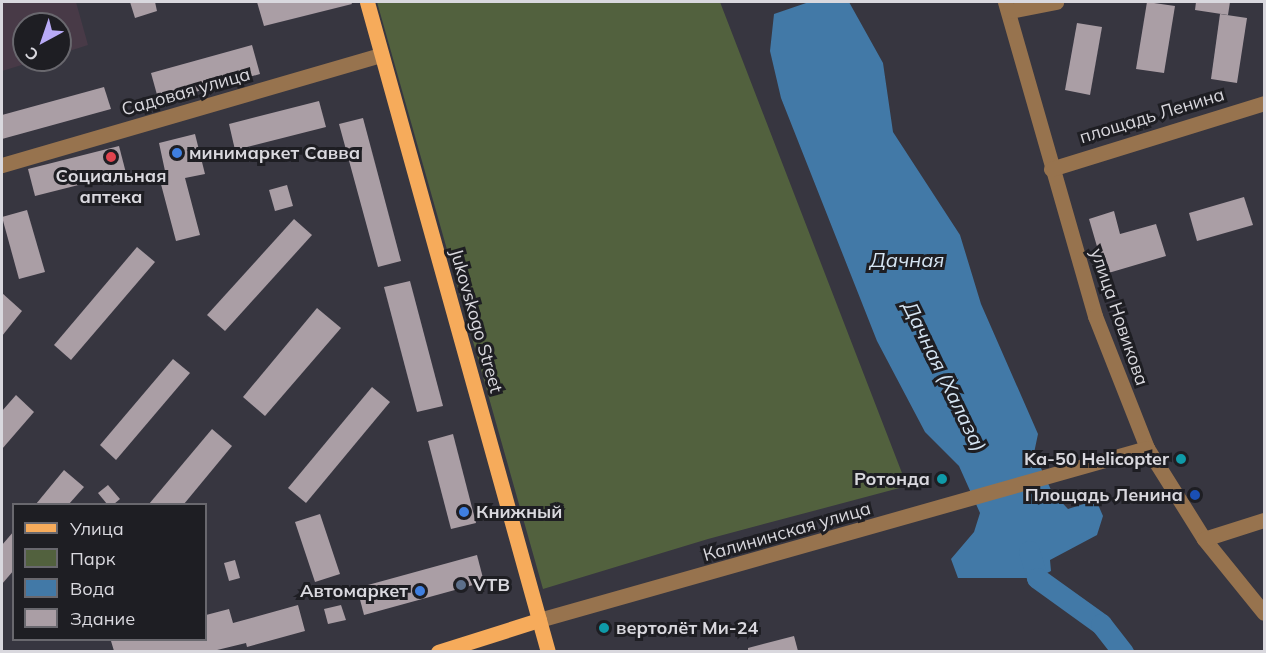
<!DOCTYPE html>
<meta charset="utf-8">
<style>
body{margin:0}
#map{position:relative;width:1266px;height:653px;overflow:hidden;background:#373640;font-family:Mulish,sans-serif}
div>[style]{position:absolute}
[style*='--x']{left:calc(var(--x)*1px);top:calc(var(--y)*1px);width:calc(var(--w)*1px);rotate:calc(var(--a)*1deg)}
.education>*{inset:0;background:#483a47}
.green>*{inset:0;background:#52613e}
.water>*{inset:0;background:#4279a7}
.river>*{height:21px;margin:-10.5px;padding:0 10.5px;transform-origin:10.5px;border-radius:10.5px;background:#4279a7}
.building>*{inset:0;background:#aa9ea5}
.minor>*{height:15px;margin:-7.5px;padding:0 7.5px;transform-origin:7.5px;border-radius:7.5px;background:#97734e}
.major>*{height:15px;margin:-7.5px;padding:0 7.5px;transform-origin:7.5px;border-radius:7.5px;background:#f6ab5b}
.dots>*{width:16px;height:16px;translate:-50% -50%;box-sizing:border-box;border:3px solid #1e1e23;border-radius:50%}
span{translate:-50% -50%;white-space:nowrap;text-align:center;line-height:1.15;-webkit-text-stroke:6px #1e1e23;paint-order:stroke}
.street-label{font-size:18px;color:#d9d8de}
.poi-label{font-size:18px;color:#d9d8de;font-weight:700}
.left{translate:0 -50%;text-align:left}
.right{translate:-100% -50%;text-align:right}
.water-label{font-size:20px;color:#d6e5f3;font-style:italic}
.frame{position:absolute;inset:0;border:3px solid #d9d8de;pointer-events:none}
.legend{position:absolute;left:12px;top:503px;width:195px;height:138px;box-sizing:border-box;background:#1e1e23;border:2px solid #69686e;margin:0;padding:8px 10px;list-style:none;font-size:18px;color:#d9d8de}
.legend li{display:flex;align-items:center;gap:12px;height:30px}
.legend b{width:30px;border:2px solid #69686e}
.north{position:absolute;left:12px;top:12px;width:60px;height:60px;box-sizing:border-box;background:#1e1e23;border:2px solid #69686e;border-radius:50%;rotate:220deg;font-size:16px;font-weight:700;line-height:24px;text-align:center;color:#d9d8de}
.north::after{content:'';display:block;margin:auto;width:21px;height:27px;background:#b9abf7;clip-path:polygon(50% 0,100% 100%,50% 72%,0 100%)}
</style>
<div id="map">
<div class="education">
<div style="clip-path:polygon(2px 2px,76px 2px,88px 45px,60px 54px,60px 24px,24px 24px,24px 60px,38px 60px,2px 71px)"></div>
</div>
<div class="green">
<div style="clip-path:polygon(377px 2px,720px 2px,907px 486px,708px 539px,543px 589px)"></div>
</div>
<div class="water">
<div style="clip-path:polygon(809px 2px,849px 2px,883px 63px,893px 132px,960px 235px,981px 304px,1038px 434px,1034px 453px,1052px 492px,1068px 509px,1096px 500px,1103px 516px,1097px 535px,1050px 560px,1051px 571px,1037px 578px,958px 578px,951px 559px,974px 532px,980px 513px,959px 466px,925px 432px,877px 341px,781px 98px,770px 51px,774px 14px)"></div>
</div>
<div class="river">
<div style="--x:1029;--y:551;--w:28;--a:73"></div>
<div style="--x:1037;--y:578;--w:79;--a:35.7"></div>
<div style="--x:1101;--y:624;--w:36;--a:52"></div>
</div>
<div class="building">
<div style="clip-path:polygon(130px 2px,155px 2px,157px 11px,135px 18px)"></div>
<div style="clip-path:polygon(257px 2px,351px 2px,352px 4px,264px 26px)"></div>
<div style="clip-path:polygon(1147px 2px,1175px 6px,1164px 73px,1136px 69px)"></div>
<div style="clip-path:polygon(1196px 2px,1230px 2px,1228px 15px,1195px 10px)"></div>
<div style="clip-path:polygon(1220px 14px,1247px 18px,1237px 83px,1211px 79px)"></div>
<div style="clip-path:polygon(1077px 23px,1102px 27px,1090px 95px,1065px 90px)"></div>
<div style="clip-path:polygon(252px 45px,260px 74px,159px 102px,151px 73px)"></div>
<div style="clip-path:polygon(104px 87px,111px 109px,2px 139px,2px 115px)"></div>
<div style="clip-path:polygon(319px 101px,326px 127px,235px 150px,229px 124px)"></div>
<div style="clip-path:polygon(363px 118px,401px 261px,378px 267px,339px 124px)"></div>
<div style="clip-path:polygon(195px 134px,205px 174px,185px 178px,200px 235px,176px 241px,158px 173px,165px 171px,159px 143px)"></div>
<div style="clip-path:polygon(119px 146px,126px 173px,35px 196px,28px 169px)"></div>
<div style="clip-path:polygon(287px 185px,293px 206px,275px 211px,269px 190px)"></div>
<div style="clip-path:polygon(1244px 197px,1253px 225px,1197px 241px,1189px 213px)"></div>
<div style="clip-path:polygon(27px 210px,45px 272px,19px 279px,2px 217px)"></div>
<div style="clip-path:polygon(1114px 211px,1120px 234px,1156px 224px,1166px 256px,1105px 274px,1089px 219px)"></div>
<div style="clip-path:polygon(294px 219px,312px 235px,225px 331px,207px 315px)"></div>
<div style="clip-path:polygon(137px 247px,155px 262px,71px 360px,54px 345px)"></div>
<div style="clip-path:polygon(410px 281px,443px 406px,417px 412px,384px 287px)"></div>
<div style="clip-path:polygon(2px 293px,22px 311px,2px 336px)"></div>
<div style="clip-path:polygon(317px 308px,341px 328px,265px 416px,243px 397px)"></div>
<div style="clip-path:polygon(173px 359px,190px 373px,116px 460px,100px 445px)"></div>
<div style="clip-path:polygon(372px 387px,390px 402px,306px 503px,288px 488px)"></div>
<div style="clip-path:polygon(16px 395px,34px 412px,2px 449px,2px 411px)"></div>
<div style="clip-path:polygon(212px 429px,232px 446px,184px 504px,149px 504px)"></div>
<div style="clip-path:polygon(453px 434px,476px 523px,451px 529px,428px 441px)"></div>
<div style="clip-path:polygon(64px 470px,84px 487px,69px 504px,36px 504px)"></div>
<div style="clip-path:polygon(108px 485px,120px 499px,114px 504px,107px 504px,98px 493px)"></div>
<div style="clip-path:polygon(320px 514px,340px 574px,315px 582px,295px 522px)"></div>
<div style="clip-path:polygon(14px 531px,14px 570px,2px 584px,2px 545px)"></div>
<div style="clip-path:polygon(477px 555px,484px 582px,364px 615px,357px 588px)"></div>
<div style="clip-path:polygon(235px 560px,240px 578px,229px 581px,224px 563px)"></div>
<div style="clip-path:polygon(298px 605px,305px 631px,247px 647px,246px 643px,213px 651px,114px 651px,111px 641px,206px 639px,206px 615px,229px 609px,233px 623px)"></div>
<div style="clip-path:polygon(341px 605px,346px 620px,328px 624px,324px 609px)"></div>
<div style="clip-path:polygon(794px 636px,798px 651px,748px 651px,748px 648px)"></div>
</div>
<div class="minor">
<div style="--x:1005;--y:2;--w:327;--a:74"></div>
<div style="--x:1095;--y:316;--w:142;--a:68.5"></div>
<div style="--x:1147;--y:448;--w:107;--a:57.9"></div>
<div style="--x:1204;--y:539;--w:95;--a:51"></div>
<div style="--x:1009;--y:11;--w:48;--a:-10.8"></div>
<div style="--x:2;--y:165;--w:395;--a:-16.2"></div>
<div style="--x:1051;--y:169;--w:223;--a:-17.2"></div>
<div style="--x:1204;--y:539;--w:63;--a:-17.6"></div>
<div style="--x:539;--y:620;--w:632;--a:-15.8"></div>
</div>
<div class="major">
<div style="--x:367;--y:2;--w:675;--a:74.44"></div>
<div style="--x:438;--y:652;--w:106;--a:-17.6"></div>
</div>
<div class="dots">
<div style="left:177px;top:153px;background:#3f7fe0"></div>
<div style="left:111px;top:157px;background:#e0444e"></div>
<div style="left:1181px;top:459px;background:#0f9aa8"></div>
<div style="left:942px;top:479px;background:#0f9aa8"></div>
<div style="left:1195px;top:495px;background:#1a4fb4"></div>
<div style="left:464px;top:512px;background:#3f7fe0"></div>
<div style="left:461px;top:585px;background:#5c6f8a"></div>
<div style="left:420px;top:591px;background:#3f7fe0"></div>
<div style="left:604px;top:628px;background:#0f9aa8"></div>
</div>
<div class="street-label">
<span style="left:186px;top:92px;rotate:-16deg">Садовая улица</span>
<span style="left:1152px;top:116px;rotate:-17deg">площадь Ленина</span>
<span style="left:1119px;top:317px;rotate:71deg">улица Новикова</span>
<span style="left:476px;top:321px;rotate:74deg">Jukovskogo Street</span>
<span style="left:787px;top:532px;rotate:-16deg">Калининская улица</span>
</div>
<div class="poi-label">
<span class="left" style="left:189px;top:153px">минимаркет Савва</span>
<span style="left:111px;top:187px">Социальная<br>аптека</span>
<span class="right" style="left:1169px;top:459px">Ka-50 Helicopter</span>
<span class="right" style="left:930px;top:479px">Ротонда</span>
<span class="right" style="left:1183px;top:495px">Площадь Ленина</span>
<span class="left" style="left:476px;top:512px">Книжный</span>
<span class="left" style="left:473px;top:585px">VTB</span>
<span class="right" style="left:408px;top:591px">Автомаркет</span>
<span class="left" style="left:616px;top:628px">вертолёт Ми-24</span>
</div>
<div class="water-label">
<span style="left:907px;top:259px">Дачная</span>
<span style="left:945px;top:376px;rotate:64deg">Дачная (Халаза)</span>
</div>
<div class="frame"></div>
<ul class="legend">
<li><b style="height:8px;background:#f6ab5b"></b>Улица</li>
<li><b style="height:16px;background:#52613e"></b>Парк</li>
<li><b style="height:16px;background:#4279a7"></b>Вода</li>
<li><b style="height:16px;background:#aa9ea5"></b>Здание</li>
</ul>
<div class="north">С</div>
</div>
